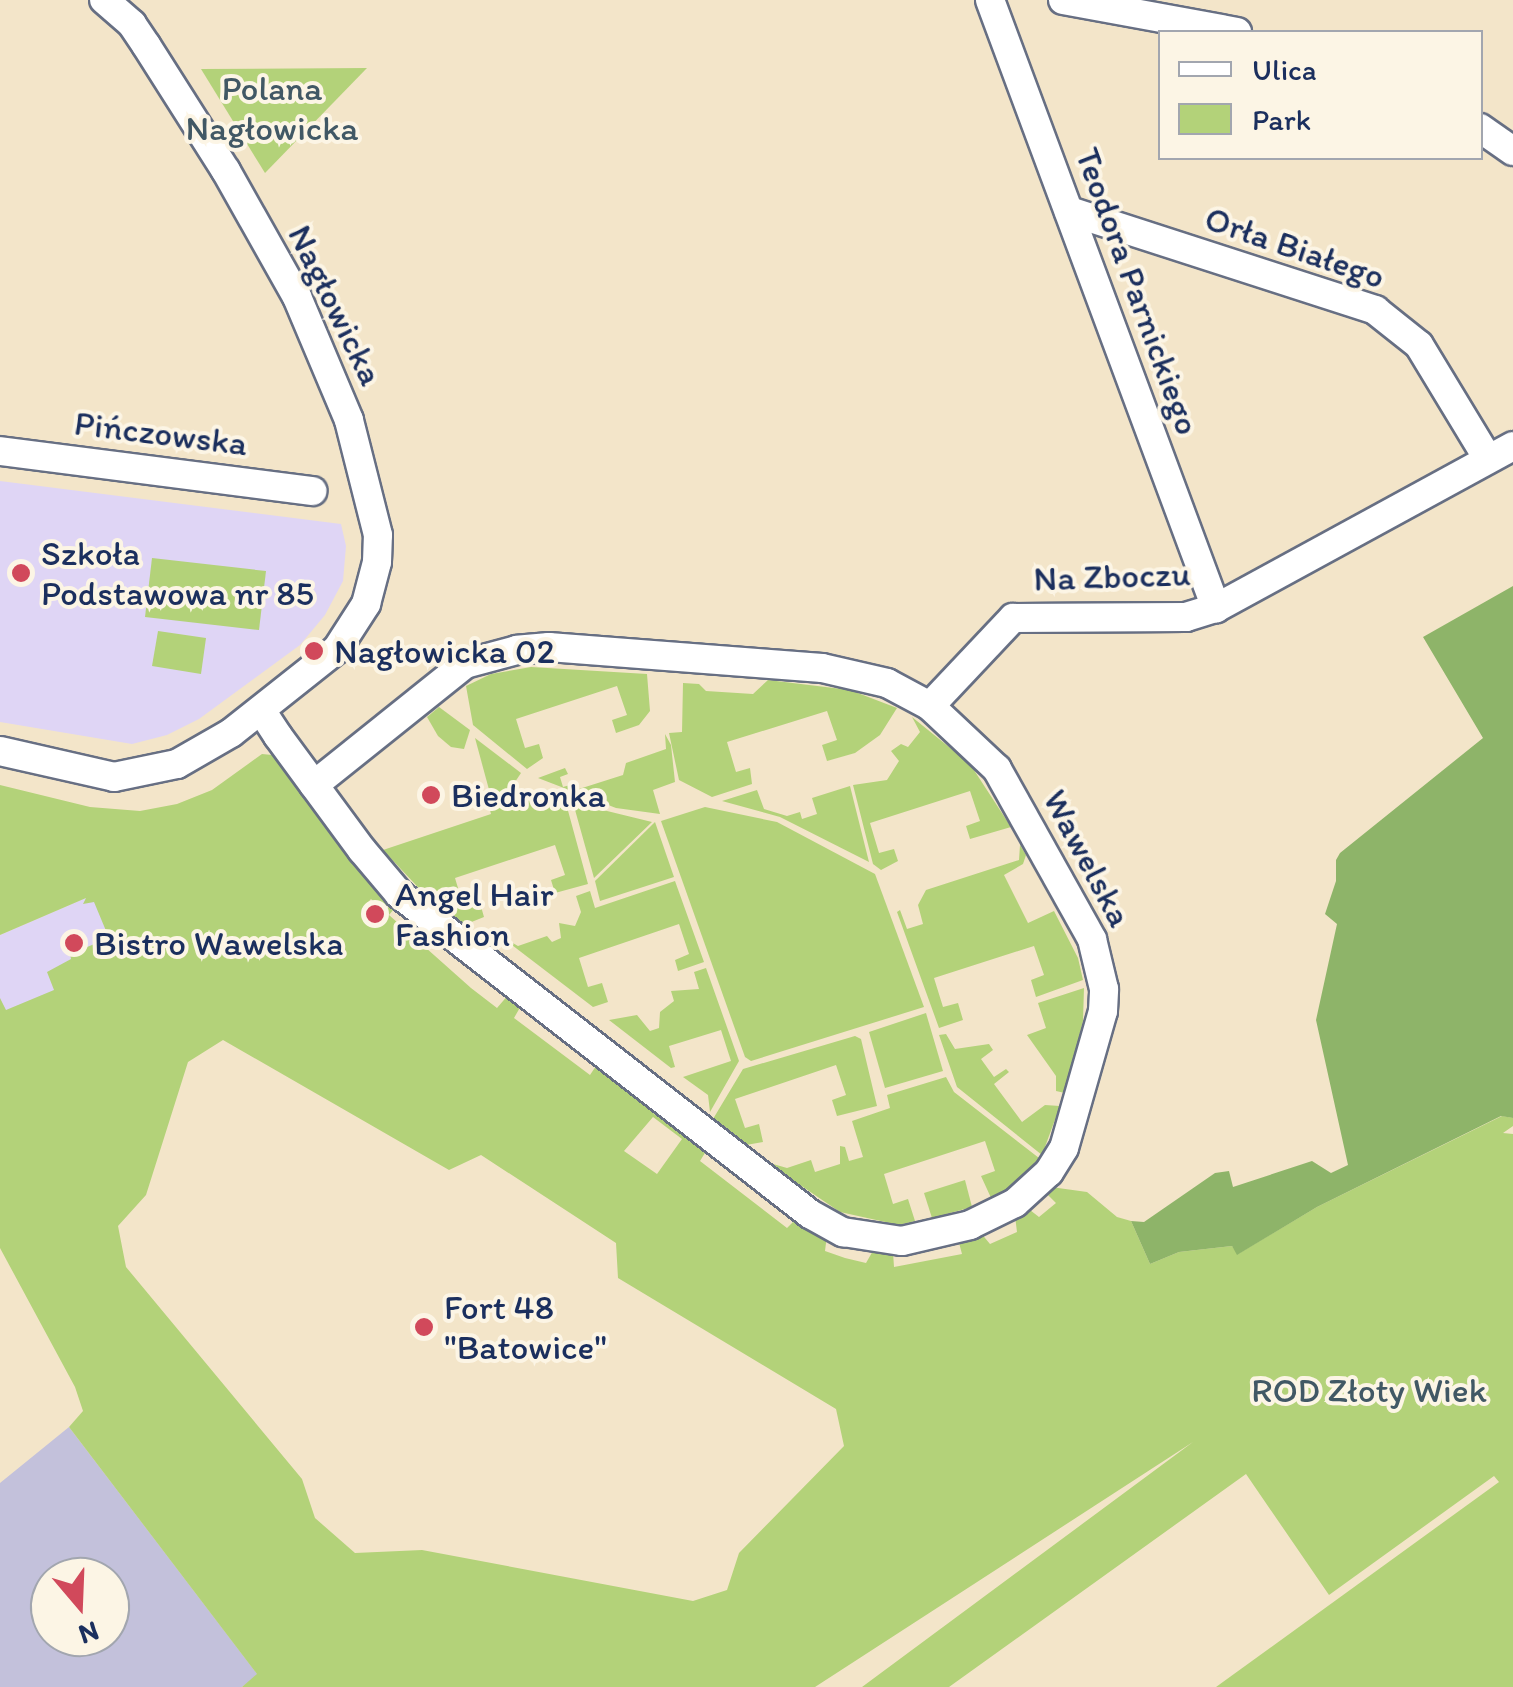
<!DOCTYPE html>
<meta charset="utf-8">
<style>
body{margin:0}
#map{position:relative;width:1513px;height:1687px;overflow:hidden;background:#f3e5c9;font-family:Itim,sans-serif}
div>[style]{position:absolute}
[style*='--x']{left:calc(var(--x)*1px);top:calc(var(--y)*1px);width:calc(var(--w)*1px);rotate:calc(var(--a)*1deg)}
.built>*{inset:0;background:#dfd5f5}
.industrial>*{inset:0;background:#c3c1db}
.green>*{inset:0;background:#b3d279}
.forest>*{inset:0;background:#8eb469}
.roads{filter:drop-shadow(2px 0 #676f83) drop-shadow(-2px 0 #676f83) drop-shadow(0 2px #676f83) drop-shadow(0 -2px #676f83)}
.minor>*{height:28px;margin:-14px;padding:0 14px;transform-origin:14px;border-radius:14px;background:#fff}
.dots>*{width:28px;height:28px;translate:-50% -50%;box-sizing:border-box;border:5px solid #fcf5e5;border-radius:50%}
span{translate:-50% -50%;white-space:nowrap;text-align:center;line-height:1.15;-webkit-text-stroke:8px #fcf5e5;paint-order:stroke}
.park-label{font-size:35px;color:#415865}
.street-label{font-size:35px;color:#1b2f5e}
.poi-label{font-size:35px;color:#1b2f5e}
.left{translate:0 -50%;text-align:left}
.legend{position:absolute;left:1158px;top:30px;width:325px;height:130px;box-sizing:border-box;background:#fcf5e5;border:2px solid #a2a6af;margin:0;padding:12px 18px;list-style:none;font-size:30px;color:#1b2f5e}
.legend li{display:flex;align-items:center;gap:20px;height:50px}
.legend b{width:50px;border:2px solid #a2a6af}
.north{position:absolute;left:30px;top:1557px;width:100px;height:100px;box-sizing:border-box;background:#fcf5e5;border:2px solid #a2a6af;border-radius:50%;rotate:161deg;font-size:28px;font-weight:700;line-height:40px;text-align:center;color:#1b2f5e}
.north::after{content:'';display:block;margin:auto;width:35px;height:45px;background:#d1495b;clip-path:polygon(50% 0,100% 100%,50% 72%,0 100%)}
</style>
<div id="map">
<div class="built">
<div style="clip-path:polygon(0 481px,341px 524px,346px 546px,343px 581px,325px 615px,300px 645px,199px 719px,167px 735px,132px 744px,0 722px)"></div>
<div style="clip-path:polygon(88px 897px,107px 900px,120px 927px,67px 994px,0 1026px,0 935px)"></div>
</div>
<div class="industrial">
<div style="clip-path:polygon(evenodd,69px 1427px,258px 1675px,242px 1687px,0 1687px,0 1483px,69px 1427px,50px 1577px,110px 1577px,110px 1637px,50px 1637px,50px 1577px)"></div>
</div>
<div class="green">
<div style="clip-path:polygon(367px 68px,265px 173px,201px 69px)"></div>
<div style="clip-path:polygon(152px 558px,266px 571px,259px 630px,145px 617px)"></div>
<div style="clip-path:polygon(158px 631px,206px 638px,201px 674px,152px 666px)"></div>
<div style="clip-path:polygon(531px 667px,647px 674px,650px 711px,639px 725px,616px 733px,612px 720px,627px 715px,617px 686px,516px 719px,525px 748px,539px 744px,543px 758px,527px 769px,473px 725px,466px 686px,491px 674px)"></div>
<div style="clip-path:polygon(768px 680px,850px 690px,897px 708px,880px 735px,855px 753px,827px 761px,822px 745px,837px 740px,827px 711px,727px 742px,736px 772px,750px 768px,752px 784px,712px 797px,679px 780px,669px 733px,682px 732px,683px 683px,699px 684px,706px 691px,753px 694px)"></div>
<div style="clip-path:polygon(439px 707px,470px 730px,464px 749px,451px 747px,438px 736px,427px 717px)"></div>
<div style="clip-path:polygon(912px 717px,970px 764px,1011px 827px,970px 839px,966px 826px,980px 821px,970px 791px,870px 823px,879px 853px,894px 849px,898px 861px,881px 870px,873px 864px,853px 785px,887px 780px,899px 761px,891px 751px,901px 744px,908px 747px,920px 732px)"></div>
<div style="clip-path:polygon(665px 734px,671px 745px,675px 782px,653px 790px,660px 814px,616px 808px,538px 778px,565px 768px,568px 774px,560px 777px,563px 787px,577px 783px,579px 789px,623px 775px,626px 763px,666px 749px)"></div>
<div style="clip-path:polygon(475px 738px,521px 773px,509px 791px,491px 797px)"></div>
<div style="clip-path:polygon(evenodd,262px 754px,272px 755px,347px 851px,393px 899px,382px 910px,371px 899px,362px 909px,374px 921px,395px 901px,398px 904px,389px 915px,471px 988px,497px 1008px,509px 994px,522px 1004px,514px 1018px,590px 1075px,598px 1063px,651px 1104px,654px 1114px,708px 1148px,700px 1161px,787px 1228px,799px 1216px,827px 1235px,825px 1251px,845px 1258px,866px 1263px,874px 1249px,893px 1252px,894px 1267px,962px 1254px,958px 1239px,980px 1232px,990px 1244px,1017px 1232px,1015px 1216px,1030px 1210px,1039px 1217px,1056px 1203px,1045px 1192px,1051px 1187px,1087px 1192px,1117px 1217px,1131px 1221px,1150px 1264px,1179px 1252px,1232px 1246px,1238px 1254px,1317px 1207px,1502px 1116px,1513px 1118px,1513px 1126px,1503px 1133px,1513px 1134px,1513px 1687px,1216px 1687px,1499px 1482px,1494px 1476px,1329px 1595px,1246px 1474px,949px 1687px,862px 1687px,1193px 1442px,815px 1687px,242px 1687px,257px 1674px,69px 1427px,83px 1411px,75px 1387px,0 1248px,0 998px,6px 1010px,54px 990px,47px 972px,71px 959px,70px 954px,109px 938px,94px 902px,83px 904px,86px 898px,0 935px,0 785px,90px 807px,140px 811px,177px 804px,212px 790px,262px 754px,223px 1040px,449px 1170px,481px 1155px,616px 1243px,618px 1278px,836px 1409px,844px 1446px,739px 1553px,727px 1590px,693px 1601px,422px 1550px,355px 1553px,315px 1518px,302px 1479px,126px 1267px,118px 1226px,146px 1195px,188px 1062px,223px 1040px,262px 754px,653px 1117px,682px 1139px,657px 1174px,624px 1151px,653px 1117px)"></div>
<div style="clip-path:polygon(850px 786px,869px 862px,780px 817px,722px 801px,757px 790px,764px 809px,787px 816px,800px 812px,802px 819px,817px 814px,812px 798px)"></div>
<div style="clip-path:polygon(545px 789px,564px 796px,588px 884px,555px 893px,551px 880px,565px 875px,555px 845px,455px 878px,464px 908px,480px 903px,484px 917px,464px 925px,430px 900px,383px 850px,491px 814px,489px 806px)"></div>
<div style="clip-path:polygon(572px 799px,603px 810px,652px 822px,594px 878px)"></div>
<div style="clip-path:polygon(705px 807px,777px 822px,875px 874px,924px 1007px,751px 1061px,745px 1057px,661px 821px)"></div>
<div style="clip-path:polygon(655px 822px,674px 877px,600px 901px,595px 881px)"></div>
<div style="clip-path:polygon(1020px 845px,1026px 855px,1023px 864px,1004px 875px,1028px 923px,1054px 911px,1078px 958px,1083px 980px,1036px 997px,1031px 980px,1044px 975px,1034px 946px,934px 978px,943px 1007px,958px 1003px,963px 1020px,939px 1028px,897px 912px,900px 910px,907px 929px,923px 924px,918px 905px,926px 890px,1019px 860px)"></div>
<div style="clip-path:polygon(675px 881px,704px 962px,678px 971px,675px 960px,689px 954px,679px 924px,579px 958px,588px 987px,602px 983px,608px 1002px,593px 1007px,499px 935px,518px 946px,547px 936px,552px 942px,561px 938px,559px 923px,575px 926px,581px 912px,576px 896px,590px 891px,595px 908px)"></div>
<div style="clip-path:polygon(706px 968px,739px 1061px,710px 1112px,708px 1095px,683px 1077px,731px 1061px,721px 1030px,669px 1046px,675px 1067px,671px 1068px,609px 1020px,637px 1015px,650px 1031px,659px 1028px,660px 1012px,674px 1001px,671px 991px,699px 989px,694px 972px)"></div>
<div style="clip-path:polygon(1084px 988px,1083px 1021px,1065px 1093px,1056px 1091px,1056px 1076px,1027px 1035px,1046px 1028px,1038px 1003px)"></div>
<div style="clip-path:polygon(926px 1013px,943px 1071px,885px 1088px,869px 1032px)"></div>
<div style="clip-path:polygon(946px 1034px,955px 1049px,989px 1044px,993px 1050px,981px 1059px,994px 1077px,1006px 1069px,1009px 1072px,994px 1084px,1022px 1122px,1045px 1105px,1060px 1106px,1042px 1155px,957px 1087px,939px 1035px)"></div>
<div style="clip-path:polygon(855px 1036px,861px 1039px,877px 1106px,837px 1116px,832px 1100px,846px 1095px,836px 1065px,735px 1099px,745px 1128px,759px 1124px,763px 1142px,746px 1145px,713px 1119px,743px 1069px)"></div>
<div style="clip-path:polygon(946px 1077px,954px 1092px,1039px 1158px,1017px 1183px,992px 1200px,981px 1176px,995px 1171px,985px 1141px,884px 1174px,893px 1204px,908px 1199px,915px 1221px,899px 1225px,840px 1212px,766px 1162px,787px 1168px,811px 1160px,815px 1172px,840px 1164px,840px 1146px,845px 1147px,849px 1161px,863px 1157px,852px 1121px,890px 1108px,887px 1095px)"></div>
<div style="clip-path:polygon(965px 1180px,972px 1207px,932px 1218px,924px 1193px)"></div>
</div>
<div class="forest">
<div style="clip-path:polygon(1513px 586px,1513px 1118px,1501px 1116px,1317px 1207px,1237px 1255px,1232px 1246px,1179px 1252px,1150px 1264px,1131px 1221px,1144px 1222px,1215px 1173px,1229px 1171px,1233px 1187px,1312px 1161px,1331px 1173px,1348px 1165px,1316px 1020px,1337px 924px,1325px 914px,1336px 881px,1336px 860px,1340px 853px,1483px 738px,1423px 637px)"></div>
</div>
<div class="roads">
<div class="minor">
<div style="--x:990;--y:0;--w:649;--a:69.61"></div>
<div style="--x:1063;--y:0;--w:177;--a:10.4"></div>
<div style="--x:1480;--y:128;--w:40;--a:34.9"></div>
<div style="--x:1069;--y:211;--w:322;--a:17.9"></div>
<div style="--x:1375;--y:310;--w:56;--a:38.5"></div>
<div style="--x:1419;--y:345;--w:133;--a:58.8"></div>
<div style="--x:0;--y:451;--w:315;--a:7.3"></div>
<div style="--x:930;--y:706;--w:121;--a:-46.7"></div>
<div style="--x:1013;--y:618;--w:173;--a:-0.3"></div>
<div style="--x:1186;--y:617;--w:31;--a:-17"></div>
<div style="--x:1216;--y:608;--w:338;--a:-28.6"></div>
<div style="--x:261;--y:710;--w:31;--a:57"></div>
<div style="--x:278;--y:736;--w:61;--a:53.7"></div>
<div style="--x:314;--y:785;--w:81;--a:53.6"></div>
<div style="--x:362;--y:850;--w:57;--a:49.9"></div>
<div style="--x:399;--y:894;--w:521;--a:37.9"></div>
<div style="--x:810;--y:1214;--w:38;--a:29"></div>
<div style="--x:843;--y:1232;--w:60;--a:8.7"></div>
<div style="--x:902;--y:1241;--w:70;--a:-13.2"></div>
<div style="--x:970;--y:1225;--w:50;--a:-26.1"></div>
<div style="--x:1015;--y:1203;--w:46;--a:-42.4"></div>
<div style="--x:1049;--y:1172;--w:28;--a:-58"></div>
<div style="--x:1064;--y:1148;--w:142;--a:-74.1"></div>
<div style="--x:1103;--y:1011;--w:22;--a:-87"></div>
<div style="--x:1104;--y:989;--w:51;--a:-103.5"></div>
<div style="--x:1092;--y:939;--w:195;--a:-119.2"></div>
<div style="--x:997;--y:769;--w:92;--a:-136.8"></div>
<div style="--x:930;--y:706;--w:49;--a:-151.9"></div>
<div style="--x:887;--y:683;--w:67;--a:-167"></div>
<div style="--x:822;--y:668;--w:274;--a:-175.6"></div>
<div style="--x:549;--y:647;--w:32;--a:175"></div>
<div style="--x:517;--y:650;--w:54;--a:164.9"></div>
<div style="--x:465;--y:664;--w:193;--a:141.3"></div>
<div style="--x:0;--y:751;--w:117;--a:12.8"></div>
<div style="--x:114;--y:777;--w:64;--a:-11.7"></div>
<div style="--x:177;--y:764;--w:62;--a:-29.9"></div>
<div style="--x:231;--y:733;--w:135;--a:-38.4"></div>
<div style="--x:337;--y:649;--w:54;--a:-57.2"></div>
<div style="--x:366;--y:604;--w:43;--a:-75.3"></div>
<div style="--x:377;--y:562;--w:27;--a:-88"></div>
<div style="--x:378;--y:535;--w:119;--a:-104.2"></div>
<div style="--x:349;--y:420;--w:134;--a:-112.9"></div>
<div style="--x:297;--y:297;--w:145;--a:-119.4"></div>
<div style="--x:226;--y:171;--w:149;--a:-122.4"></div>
<div style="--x:146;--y:45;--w:25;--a:-124"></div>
<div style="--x:132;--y:24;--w:37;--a:-139"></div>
</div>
</div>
<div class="dots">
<div style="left:21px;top:573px;background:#d1495b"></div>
<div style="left:314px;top:651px;background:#d1495b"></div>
<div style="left:431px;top:795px;background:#d1495b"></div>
<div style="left:375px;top:914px;background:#d1495b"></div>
<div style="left:74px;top:943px;background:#d1495b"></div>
<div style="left:424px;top:1327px;background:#d1495b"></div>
</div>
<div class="park-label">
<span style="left:272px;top:108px">Polana<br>Nagłowicka</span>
<span style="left:1369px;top:1390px">ROD Złoty Wiek</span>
</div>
<div class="street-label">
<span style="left:1295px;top:247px;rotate:19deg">Orła Białego</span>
<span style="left:1138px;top:291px;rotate:70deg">Teodora Parnickiego</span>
<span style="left:336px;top:305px;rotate:64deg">Nagłowicka</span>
<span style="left:161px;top:433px;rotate:7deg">Pińczowska</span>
<span style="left:1112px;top:576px;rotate:-2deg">Na Zboczu</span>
<span style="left:1088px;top:858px;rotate:62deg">Wawelska</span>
</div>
<div class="poi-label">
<span class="left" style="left:41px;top:573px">Szkoła<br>Podstawowa nr 85</span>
<span class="left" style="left:334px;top:651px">Nagłowicka 02</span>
<span class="left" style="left:451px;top:795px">Biedronka</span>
<span class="left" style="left:395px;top:914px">Angel Hair<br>Fashion</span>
<span class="left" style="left:94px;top:943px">Bistro Wawelska</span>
<span class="left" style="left:444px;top:1327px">Fort 48<br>"Batowice"</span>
</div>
<ul class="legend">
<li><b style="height:12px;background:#fff"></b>Ulica</li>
<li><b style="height:28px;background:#b3d279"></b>Park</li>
</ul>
<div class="north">N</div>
</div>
